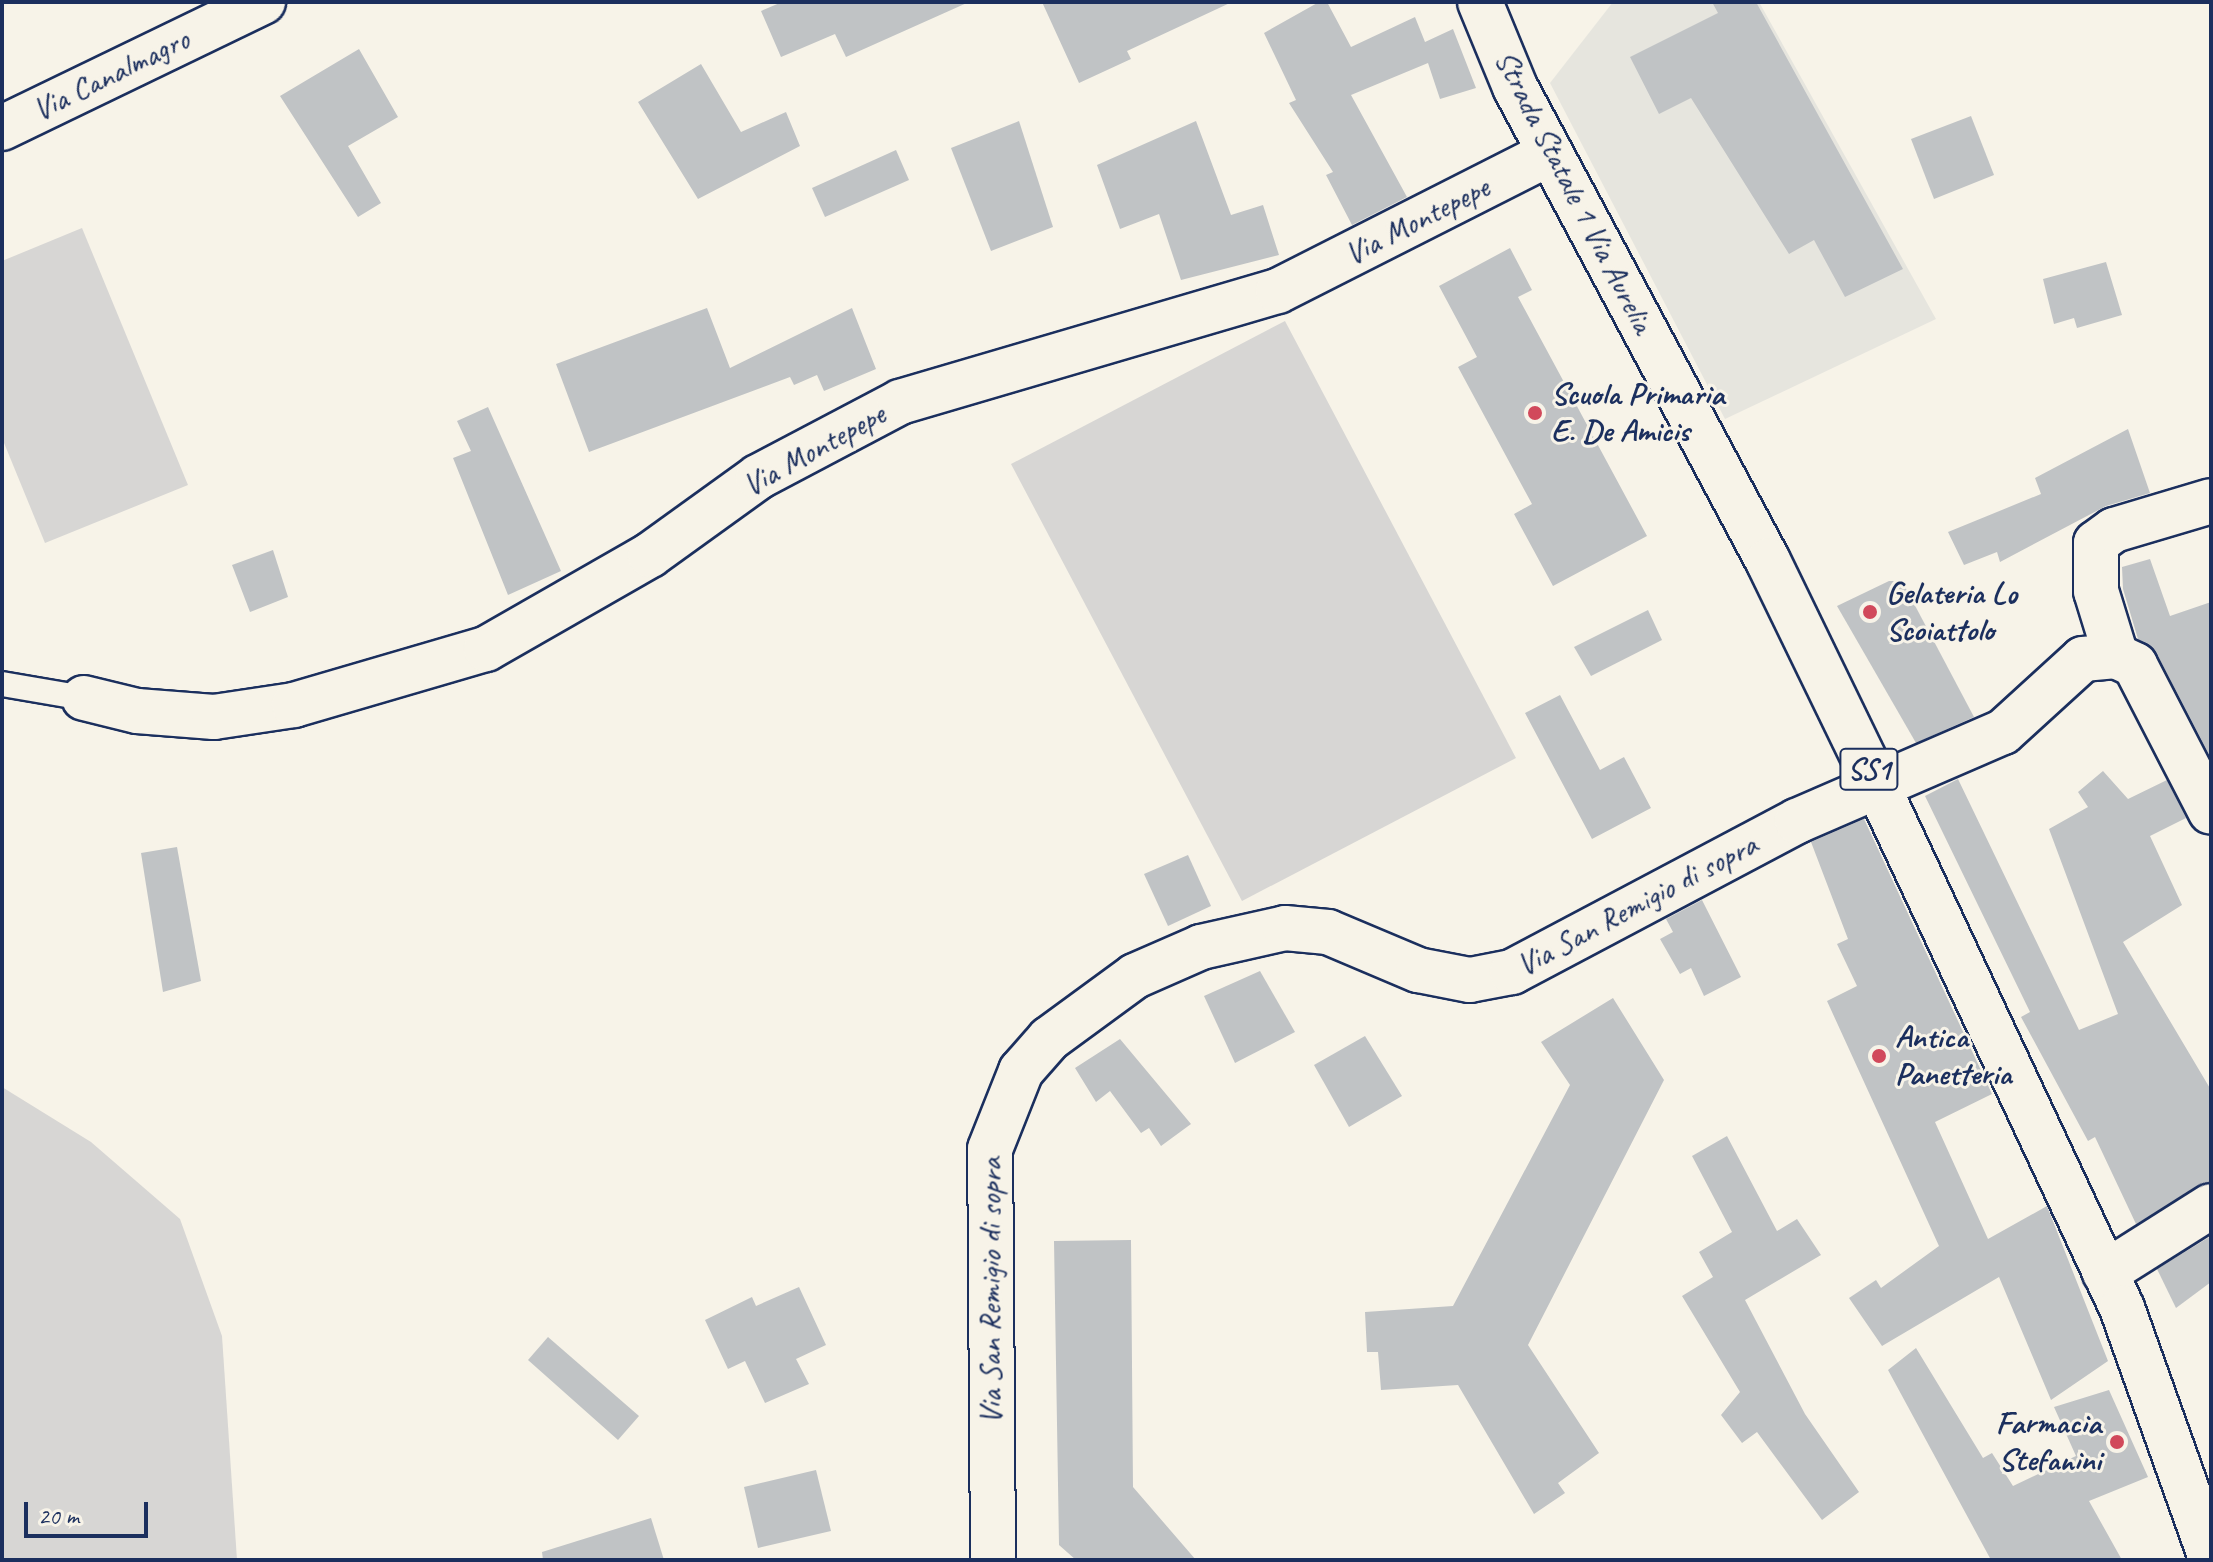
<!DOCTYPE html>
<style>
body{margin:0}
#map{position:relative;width:2213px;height:1562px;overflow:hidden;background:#f7f3e8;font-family:Caveat,sans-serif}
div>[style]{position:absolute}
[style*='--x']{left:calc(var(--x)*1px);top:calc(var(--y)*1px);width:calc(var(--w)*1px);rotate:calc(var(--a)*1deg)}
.built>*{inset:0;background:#e6e5de}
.green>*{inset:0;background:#d7d6d4}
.building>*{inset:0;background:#c0c3c5}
.roads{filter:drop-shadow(2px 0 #1b2f5e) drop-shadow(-2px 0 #1b2f5e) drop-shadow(0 2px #1b2f5e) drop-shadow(0 -2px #1b2f5e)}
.lane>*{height:24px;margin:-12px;padding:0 12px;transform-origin:12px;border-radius:12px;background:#f7f3e8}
.street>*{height:44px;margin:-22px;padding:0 22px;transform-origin:22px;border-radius:22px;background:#f7f3e8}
.primary>*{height:44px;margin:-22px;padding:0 22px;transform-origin:22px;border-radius:22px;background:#f7f3e8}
.dots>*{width:22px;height:22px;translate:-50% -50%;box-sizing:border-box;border:4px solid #f7f3e8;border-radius:50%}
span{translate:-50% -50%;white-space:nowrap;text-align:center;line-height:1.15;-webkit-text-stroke:6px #f7f3e8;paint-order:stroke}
.shield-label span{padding:2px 6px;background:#f7f3e8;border:2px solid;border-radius:6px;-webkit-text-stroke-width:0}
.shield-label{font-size:30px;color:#1b2f5e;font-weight:700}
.street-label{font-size:32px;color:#1b2f5e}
.poi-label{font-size:32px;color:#1b2f5e;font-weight:700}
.left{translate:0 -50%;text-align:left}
.right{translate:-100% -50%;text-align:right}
.frame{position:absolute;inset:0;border:4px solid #1b2f5e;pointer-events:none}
.scale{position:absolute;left:24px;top:1502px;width:124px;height:36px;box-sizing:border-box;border:4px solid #1b2f5e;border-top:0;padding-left:10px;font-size:24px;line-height:28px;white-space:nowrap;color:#1b2f5e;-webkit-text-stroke:6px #f7f3e8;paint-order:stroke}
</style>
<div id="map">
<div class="built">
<div style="clip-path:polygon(1613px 2px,1759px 2px,1936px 319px,1725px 419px,1550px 83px)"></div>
</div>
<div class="green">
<div style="clip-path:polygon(82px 228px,188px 485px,45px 543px,2px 438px,2px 261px)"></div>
<div style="clip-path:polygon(1285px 321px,1516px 758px,1242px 901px,1011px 464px)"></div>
<div style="clip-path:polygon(2px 1087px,91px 1142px,180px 1219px,222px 1336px,237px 1560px,2px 1560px)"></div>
</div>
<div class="building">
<div style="clip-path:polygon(782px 2px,969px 2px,846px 57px,835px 34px,781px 57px,761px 11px)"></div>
<div style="clip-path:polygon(1042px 2px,1232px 2px,1127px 51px,1131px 59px,1079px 83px)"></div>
<div style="clip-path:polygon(1319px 2px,1327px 2px,1351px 47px,1415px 17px,1425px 42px,1453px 29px,1476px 88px,1440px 99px,1428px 63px,1351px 95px,1407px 197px,1352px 225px,1326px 175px,1333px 172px,1289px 103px,1296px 100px,1264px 33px)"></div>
<div style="clip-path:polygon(1712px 2px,1756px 2px,1903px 269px,1845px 297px,1814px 240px,1789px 254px,1691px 98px,1659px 114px,1630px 57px,1718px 13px)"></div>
<div style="clip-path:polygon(359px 49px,398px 117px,348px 146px,381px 203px,358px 217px,280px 96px)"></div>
<div style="clip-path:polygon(701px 64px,741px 132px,786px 112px,800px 146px,698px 199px,638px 102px)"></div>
<div style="clip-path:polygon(1971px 116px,1994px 175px,1934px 199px,1911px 139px)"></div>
<div style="clip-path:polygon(1019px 121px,1053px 227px,991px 251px,951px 148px)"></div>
<div style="clip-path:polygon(1196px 121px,1231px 215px,1263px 205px,1279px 255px,1181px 280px,1159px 214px,1120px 229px,1097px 165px)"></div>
<div style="clip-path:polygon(896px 150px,909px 180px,825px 217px,812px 188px)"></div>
<div style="clip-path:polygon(1510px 248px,1532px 290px,1518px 297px,1647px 536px,1553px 586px,1514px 514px,1532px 504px,1458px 367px,1477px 357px,1439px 286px)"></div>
<div style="clip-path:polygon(2106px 262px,2122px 315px,2077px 328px,2074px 318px,2054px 324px,2043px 279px)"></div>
<div style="clip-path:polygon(707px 308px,730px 368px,852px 308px,876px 369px,824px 391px,817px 375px,794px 385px,790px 377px,589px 452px,556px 364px)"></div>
<div style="clip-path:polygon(488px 407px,561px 571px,508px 595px,453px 458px,471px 451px,457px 421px)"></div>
<div style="clip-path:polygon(2128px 429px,2150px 493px,2106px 506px,2000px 562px,1997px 552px,1964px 565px,1948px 532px,2041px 494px,2035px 478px)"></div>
<div style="clip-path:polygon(273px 550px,288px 597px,250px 612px,232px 565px)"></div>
<div style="clip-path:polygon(2150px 559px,2170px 616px,2211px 602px,2211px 758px,2157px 654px,2138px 639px,2123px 589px,2122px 567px)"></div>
<div style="clip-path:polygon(1889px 581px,1902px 581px,1974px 717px,1916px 743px,1837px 606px)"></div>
<div style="clip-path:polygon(1648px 610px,1662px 640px,1591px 676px,1574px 647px)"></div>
<div style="clip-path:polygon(1560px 695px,1600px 770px,1624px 757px,1651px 808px,1592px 839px,1525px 713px)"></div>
<div style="clip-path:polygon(2103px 771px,2128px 799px,2167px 780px,2186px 818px,2150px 836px,2182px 905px,2123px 942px,2211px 1090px,2211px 1181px,2136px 1224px,2095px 1137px,2088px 1141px,2021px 1017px,2030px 1012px,1925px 796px,1958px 779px,2079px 1030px,2118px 1014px,2049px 829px,2088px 807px,2078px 792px)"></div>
<div style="clip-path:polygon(1864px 819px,1992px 1094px,1935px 1122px,1988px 1239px,2047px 1206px,2108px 1361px,2051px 1400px,1999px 1277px,1882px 1346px,1849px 1298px,1876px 1280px,1881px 1288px,1939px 1246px,1827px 1001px,1857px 986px,1837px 944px,1848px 939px,1811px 842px)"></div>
<div style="clip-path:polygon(177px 847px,201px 981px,163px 992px,141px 853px)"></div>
<div style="clip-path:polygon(1188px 855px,1211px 906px,1168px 926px,1144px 874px)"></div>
<div style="clip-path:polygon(1702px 900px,1741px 977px,1704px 996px,1691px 968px,1680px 974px,1660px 939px,1673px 932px,1666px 919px)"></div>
<div style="clip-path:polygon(1260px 971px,1295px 1032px,1235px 1063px,1204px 996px)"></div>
<div style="clip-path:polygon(1613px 998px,1664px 1080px,1528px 1345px,1599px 1453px,1558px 1483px,1565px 1493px,1534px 1514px,1458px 1385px,1381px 1390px,1378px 1352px,1367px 1352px,1365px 1312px,1453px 1306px,1570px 1085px,1541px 1042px)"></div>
<div style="clip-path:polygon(1365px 1036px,1402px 1096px,1349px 1127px,1314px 1065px)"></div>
<div style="clip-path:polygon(1120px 1039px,1191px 1124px,1161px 1146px,1149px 1128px,1141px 1133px,1110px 1091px,1096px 1102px,1075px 1068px)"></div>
<div style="clip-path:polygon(1727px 1136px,1777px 1231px,1797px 1219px,1821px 1255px,1745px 1300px,1805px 1414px,1859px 1492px,1822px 1520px,1757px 1432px,1742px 1443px,1721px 1415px,1740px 1392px,1682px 1296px,1713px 1277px,1699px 1252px,1732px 1232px,1692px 1156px)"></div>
<div style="clip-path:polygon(2211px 1236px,2211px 1282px,2176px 1308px,2157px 1269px)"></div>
<div style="clip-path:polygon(1131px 1240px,1133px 1487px,1196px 1560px,1076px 1560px,1059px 1545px,1054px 1241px)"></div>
<div style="clip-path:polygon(799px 1287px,826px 1345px,796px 1359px,809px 1384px,765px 1403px,745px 1361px,728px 1369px,705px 1320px,752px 1297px,756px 1306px)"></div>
<div style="clip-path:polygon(548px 1337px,639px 1416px,618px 1440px,528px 1360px)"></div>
<div style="clip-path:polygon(1916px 1348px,1983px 1458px,1992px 1453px,2013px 1486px,2076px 1456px,2054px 1407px,2109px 1390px,2148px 1477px,2089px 1501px,2122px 1560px,1991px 1560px,1888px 1370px)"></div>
<div style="clip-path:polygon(816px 1470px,831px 1531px,758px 1548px,744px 1487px)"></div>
<div style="clip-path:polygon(651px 1518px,664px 1560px,543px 1560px,542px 1552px)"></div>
</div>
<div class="roads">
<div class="lane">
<div style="--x:2;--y:684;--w:83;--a:9.7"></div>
</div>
<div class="street">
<div style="--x:2;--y:128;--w:290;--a:-25.8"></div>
<div style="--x:2116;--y:656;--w:68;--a:-107.1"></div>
<div style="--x:2096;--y:591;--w:48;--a:-90"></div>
<div style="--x:2096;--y:543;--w:22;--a:-36"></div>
<div style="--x:2114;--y:530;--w:101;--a:-16.6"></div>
<div style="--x:2116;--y:656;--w:21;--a:25"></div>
<div style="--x:2135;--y:665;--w:165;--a:62.7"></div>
<div style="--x:84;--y:698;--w:55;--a:13.8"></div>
<div style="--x:137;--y:711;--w:77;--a:4.5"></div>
<div style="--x:214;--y:717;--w:81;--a:-8.5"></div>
<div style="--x:294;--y:705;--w:200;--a:-16.3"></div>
<div style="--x:486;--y:649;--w:189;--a:-29.8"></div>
<div style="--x:650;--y:555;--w:133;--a:-35.8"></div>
<div style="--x:758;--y:477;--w:161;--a:-27.8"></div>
<div style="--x:900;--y:402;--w:394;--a:-16.4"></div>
<div style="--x:1278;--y:291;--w:305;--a:-26.9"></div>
<div style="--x:2105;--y:1273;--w:125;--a:-32.3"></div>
<div style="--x:993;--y:1560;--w:411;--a:-90.4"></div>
<div style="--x:990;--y:1149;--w:84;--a:-68.3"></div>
<div style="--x:1021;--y:1071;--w:43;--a:-48.8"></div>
<div style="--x:1049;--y:1039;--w:107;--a:-36.2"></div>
<div style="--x:1135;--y:976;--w:72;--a:-23.7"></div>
<div style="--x:1201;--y:947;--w:86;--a:-12.7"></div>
<div style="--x:1285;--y:928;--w:43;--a:5.3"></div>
<div style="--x:1328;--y:932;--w:98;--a:22.9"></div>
<div style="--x:1418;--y:970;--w:53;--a:10.9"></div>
<div style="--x:1470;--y:980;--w:43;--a:-10.8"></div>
<div style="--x:1512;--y:972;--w:323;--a:-27.9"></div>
<div style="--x:1797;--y:821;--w:224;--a:-23.4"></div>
<div style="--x:2003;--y:732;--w:108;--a:-42.4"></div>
<div style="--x:2083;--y:659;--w:33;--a:-5"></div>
</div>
<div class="primary">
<div style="--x:1480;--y:2;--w:92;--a:67.6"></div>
<div style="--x:1515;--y:87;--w:537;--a:61.91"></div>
<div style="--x:1768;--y:561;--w:249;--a:64.1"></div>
<div style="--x:1877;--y:785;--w:578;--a:64.9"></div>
<div style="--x:2122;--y:1308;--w:265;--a:70.4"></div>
</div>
</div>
<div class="dots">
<div style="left:1535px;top:413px;background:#d1495b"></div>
<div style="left:1870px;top:612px;background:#d1495b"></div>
<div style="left:1879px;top:1056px;background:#d1495b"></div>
<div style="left:2117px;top:1442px;background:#d1495b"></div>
</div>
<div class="shield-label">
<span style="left:1869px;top:769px">SS1</span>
</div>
<div class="street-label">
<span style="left:111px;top:75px;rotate:-26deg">Via Canalmagro</span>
<span style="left:1574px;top:192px;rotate:63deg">Strada Statale 1 Via Aurelia</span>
<span style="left:1417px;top:221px;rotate:-27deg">Via Montepepe</span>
<span style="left:814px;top:450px;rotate:-29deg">Via Montepepe</span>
<span style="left:1637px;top:905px;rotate:-28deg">Via San Remigio di sopra</span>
<span style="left:991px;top:1291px;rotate:-90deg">Via San Remigio di sopra</span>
</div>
<div class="poi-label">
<span class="left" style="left:1551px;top:413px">Scuola Primaria<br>E. De Amicis</span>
<span class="left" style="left:1886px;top:612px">Gelateria Lo<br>Scoiattolo</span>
<span class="left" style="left:1895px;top:1056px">Antica<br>Panetteria</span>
<span class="right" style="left:2101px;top:1442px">Farmacia<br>Stefanini</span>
</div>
<div class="frame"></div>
<div class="scale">20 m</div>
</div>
